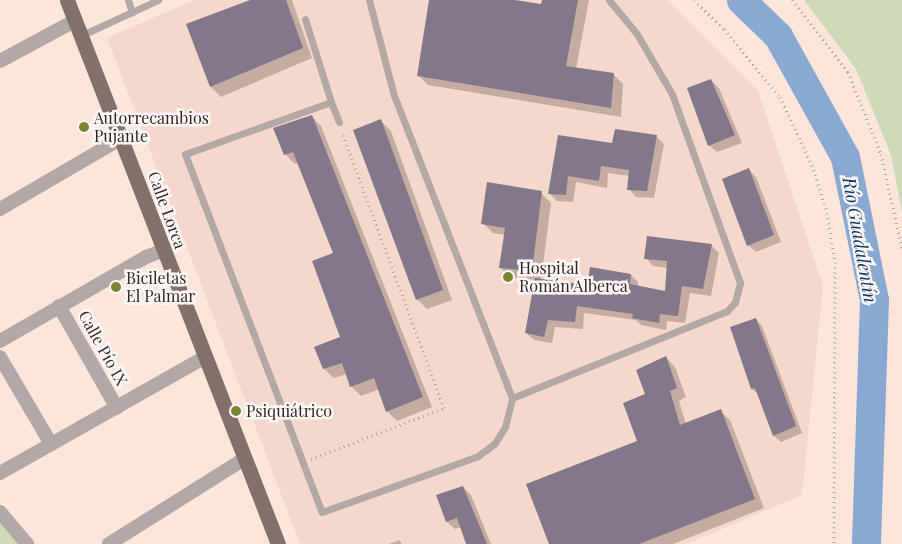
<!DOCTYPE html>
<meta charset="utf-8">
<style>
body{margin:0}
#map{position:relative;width:902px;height:544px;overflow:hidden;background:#fce6db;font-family:"Playfair Display",serif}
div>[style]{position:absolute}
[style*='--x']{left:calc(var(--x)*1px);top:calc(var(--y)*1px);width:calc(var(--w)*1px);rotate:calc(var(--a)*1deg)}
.built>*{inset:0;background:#f5d8cb}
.green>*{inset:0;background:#cfdab6}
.shadow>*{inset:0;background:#0003}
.river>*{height:29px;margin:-14.5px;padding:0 14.5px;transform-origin:14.5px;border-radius:14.5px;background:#89a9d3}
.building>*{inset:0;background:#827889}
.path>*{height:3px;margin-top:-1.5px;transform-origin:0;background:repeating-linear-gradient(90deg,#b6a59c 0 1px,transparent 0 5px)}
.service>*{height:7px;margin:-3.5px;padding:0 3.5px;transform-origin:3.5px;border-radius:3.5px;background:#b2a8a5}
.minor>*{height:14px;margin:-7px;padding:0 7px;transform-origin:7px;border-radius:7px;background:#b2a8a5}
.primary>*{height:15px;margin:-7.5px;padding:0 7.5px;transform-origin:7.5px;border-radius:7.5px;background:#82716b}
.dots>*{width:14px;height:14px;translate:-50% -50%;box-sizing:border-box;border:2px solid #fcf7f5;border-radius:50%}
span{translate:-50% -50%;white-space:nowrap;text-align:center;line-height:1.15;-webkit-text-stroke:5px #fcf7f5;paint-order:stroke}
.poi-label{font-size:16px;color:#302824}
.left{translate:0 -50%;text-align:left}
.street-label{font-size:16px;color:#302824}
.water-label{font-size:18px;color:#0d376b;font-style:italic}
</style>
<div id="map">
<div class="built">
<div style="clip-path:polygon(194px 0,668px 0,758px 90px,823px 286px,802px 495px,687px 544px,300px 544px,107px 38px)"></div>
</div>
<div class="green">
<div style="clip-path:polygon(804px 0,902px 0,902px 213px,891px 155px,856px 69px)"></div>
<div style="clip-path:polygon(0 521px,20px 544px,0 544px)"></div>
</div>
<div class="shadow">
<div style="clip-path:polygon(254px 0,292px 0,312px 58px,221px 97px,211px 87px,188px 24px)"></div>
<div style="clip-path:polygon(431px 0,506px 0,543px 5px,543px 0,589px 0,576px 69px,613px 74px,623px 84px,621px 117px,428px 85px,418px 75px)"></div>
<div style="clip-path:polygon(711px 80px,719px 88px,742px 143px,717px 152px,709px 145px)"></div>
<div style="clip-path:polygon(311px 116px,321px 126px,432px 407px,397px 421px,387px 411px,380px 389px,361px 396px,351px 386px,347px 374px,334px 378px,324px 369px,341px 338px,335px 254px,299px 163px,295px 164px,285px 154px)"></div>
<div style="clip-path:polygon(381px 121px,391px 131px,452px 300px,427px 309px,417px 299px)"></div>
<div style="clip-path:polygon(559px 136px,613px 144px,657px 137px,664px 144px,654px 198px,636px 197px,629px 189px,630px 176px,608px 173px,607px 188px,576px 182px,573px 202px,557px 201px,549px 193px)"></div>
<div style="clip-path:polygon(748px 169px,756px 177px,781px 242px,756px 252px,748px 245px)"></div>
<div style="clip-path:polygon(541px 193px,551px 203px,541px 280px,589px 286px,631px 275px,638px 282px,638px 287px,666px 293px,668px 268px,653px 266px,646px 258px,648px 237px,712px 246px,719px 253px,711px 296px,690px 293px,685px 323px,667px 321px,666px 330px,641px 325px,636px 320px,584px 313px,583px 329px,555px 327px,552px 343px,534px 340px,526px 333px,536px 280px,510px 277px,500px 267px,505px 235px,493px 233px,483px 223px)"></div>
<div style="clip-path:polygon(755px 319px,762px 326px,802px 433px,781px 442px,774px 436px,759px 395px,752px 389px)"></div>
<div style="clip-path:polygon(666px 357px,675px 367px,686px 397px,679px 401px,686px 424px,720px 411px,730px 420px,764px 508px,673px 544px,550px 544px,638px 442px,647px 394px)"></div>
<div style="clip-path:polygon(463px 487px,471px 495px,491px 544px,468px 544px,461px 527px,455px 529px,447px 522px,438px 496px)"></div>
<div style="clip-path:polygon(399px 540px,402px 544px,389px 544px)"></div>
</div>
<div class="river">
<div style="--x:741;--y:0;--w:52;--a:44.2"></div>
<div style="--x:778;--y:36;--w:138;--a:61"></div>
<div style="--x:845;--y:157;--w:146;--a:78.5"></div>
<div style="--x:874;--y:300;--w:244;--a:91.9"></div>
</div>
<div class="building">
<div style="clip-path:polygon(250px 0,286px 0,303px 48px,210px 87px,186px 24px)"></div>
<div style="clip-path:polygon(429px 0,515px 0,541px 4px,542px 0,578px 0,566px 66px,614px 73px,611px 108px,417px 76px)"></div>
<div style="clip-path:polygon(711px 79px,735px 135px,708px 146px,687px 88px)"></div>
<div style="clip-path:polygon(312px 115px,423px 397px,386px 412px,374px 378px,350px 387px,342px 363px,323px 369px,314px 347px,340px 337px,312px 261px,333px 253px,293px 152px,284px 155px,273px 128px)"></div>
<div style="clip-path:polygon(381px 119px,443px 290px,416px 300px,353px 130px)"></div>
<div style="clip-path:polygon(615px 129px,657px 135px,647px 191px,627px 190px,629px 170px,601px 166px,599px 181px,568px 176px,566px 195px,548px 194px,558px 135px,612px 143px)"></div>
<div style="clip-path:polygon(749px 168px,774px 235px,747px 246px,722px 179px)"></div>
<div style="clip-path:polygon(487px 182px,542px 191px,532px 271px,499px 268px,505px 228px,481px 224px)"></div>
<div style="clip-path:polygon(647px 236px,712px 244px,703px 289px,682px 286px,678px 316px,660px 314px,659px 323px,632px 318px,633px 314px,577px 306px,575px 322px,548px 320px,544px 337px,525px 333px,535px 278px,587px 285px,590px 267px,631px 274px,630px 284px,665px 291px,667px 261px,644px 259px)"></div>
<div style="clip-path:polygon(756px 318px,796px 426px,773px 436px,755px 388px,751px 389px,730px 327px)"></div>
<div style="clip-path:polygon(666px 356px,677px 388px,670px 391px,680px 425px,721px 409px,755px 499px,639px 544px,549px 544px,526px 484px,637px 441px,623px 403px,645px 394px,636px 370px)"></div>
<div style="clip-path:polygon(463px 486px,487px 544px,466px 544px,457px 518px,446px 522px,436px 495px)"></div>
</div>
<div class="path">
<div style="--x:694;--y:0;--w:42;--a:44"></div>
<div style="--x:724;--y:29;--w:88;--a:50.5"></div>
<div style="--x:780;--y:97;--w:75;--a:64.8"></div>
<div style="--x:812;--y:165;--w:50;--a:72.6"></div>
<div style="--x:827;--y:213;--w:50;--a:80.7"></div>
<div style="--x:835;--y:262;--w:282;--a:90.2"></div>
<div style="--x:792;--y:0;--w:91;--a:52.1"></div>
<div style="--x:848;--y:72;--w:88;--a:68.1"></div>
<div style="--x:881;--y:154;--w:97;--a:77.5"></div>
<div style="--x:311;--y:459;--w:142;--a:-21"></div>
<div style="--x:444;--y:408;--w:294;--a:-110.3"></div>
</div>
<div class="service">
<div style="--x:128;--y:0;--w:13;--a:72"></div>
<div style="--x:305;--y:19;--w:87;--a:72.6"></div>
<div style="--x:82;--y:35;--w:84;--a:-24.7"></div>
<div style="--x:339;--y:122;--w:22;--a:-112"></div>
<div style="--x:331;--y:102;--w:155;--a:160.4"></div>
<div style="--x:185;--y:154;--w:383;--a:69.1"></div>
<div style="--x:322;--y:512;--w:166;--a:-19.7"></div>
<div style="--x:478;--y:456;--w:21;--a:-37"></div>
<div style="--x:495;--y:443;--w:19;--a:-58"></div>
<div style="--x:505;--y:427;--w:30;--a:-76"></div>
<div style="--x:512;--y:398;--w:328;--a:-111.3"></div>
<div style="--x:393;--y:92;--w:95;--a:-104.6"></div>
<div style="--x:512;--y:398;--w:232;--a:-22"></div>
<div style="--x:727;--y:311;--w:12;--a:-48"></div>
<div style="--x:735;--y:302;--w:20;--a:-75"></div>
<div style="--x:740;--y:283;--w:201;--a:-109.8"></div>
<div style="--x:672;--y:94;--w:69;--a:-120.3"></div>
<div style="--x:637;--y:34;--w:44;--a:-129.5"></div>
</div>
<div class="minor">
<div style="--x:0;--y:61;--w:86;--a:-28.3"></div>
<div style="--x:0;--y:209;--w:141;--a:-30.2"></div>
<div style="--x:59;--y:306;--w:117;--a:60.4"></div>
<div style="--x:0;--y:341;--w:168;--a:-29.9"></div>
<div style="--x:146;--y:257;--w:19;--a:-21"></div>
<div style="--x:0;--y:357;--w:101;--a:59.6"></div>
<div style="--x:0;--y:473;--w:236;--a:-29.5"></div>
<div style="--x:0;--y:512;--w:42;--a:49.8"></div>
<div style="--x:109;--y:544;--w:160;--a:-32.2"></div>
</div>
<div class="primary">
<div style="--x:67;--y:0;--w:583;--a:68.8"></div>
</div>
<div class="dots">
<div style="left:84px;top:127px;background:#7b8632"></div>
<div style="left:508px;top:277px;background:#7b8632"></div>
<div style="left:116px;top:287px;background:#7b8632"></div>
<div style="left:236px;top:411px;background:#7b8632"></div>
</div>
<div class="poi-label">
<span class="left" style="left:94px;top:127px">Autorrecambios<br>Pujante</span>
<span class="left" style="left:519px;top:277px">Hospital<br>Román Alberca</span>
<span class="left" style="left:126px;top:287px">Biciletas<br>El Palmar</span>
<span class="left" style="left:246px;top:411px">Psiquiátrico</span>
</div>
<div class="street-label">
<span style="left:167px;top:210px;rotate:70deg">Calle Lorca</span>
<span style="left:103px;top:348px;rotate:61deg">Calle Pío IX</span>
</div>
<div class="water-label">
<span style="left:860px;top:240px;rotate:80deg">Río Guadalentín</span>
</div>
</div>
